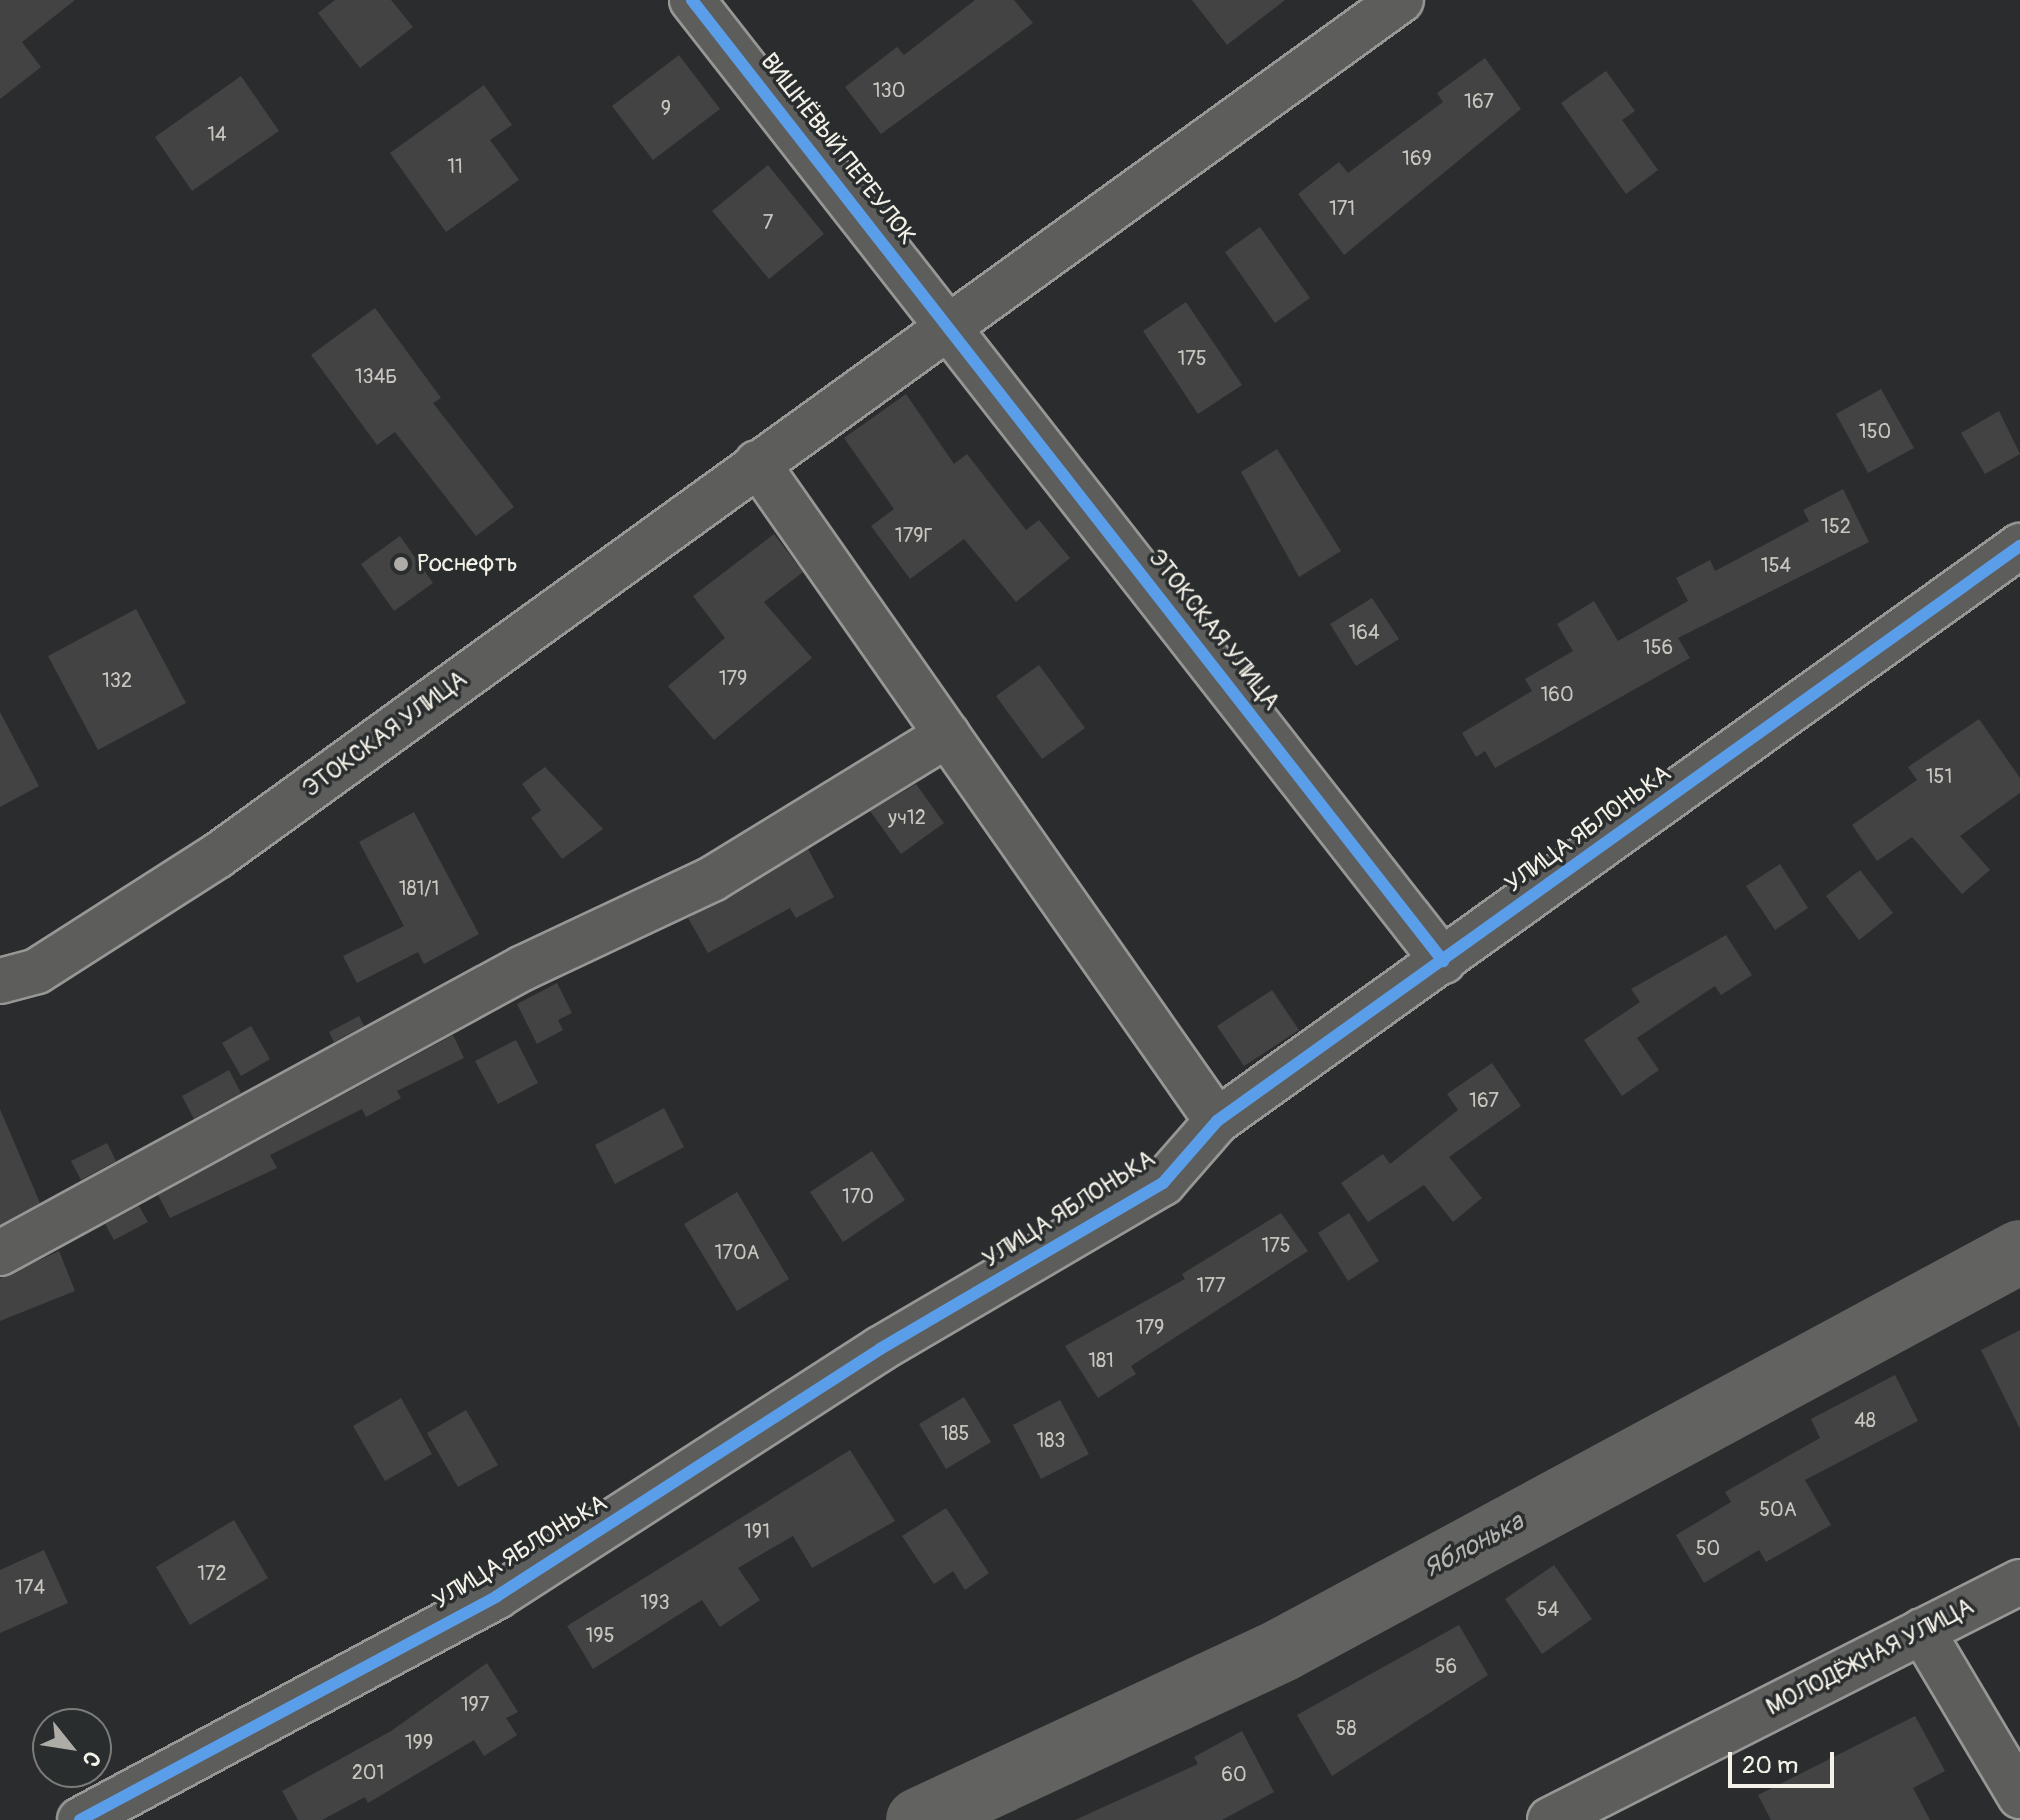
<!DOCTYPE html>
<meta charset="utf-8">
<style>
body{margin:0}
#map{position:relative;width:2020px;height:1820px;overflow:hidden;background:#2b2c2d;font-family:Pangolin,sans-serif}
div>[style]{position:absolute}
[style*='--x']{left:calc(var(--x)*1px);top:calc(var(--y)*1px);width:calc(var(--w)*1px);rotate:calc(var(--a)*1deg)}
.river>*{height:64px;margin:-32px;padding:0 32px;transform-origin:32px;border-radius:32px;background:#626361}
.building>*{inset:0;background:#434344}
.roads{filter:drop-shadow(2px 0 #979796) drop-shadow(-2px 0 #979796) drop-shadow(0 2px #979796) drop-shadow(0 -2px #979796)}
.minor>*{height:44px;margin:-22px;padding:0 22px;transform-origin:22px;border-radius:22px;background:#5d5d5c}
.major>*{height:44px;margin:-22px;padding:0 22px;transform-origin:22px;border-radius:22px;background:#5d5d5c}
.cycleway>*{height:12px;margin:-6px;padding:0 6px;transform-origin:6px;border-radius:6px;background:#5a9eea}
.dots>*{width:22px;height:22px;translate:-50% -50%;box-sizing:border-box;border:4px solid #2a2d2e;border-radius:50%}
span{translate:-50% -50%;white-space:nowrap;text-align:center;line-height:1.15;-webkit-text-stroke:7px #2a2d2e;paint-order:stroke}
.number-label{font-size:20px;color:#c8c6bf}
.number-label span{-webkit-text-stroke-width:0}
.street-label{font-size:24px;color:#f4f1e8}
.poi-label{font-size:24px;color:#f4f1e8}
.left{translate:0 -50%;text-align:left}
.water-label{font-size:26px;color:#b5b3ae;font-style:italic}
.north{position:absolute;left:32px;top:1708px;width:80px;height:80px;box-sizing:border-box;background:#2a2d2e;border:2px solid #7b7b78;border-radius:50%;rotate:120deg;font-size:22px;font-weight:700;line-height:32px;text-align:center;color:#f4f1e8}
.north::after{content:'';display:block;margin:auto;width:28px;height:36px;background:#aeaca7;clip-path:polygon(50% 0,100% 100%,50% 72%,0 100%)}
.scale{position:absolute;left:1728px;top:1752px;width:106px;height:36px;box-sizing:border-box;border:4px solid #f4f1e8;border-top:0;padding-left:10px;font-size:24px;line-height:28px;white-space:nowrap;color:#f4f1e8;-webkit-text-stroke:6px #2a2d2e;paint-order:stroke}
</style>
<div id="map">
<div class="river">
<div style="--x:918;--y:1820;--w:402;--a:-25"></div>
<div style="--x:1282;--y:1650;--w:838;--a:-28.34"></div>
</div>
<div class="building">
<div style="clip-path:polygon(0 0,75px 0,22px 42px,41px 67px,0 99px)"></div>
<div style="clip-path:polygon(335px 0,391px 0,413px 27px,360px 68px,318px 13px)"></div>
<div style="clip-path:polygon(975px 0,1014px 0,1033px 23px,881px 134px,845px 87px,897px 47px,904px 55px)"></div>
<div style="clip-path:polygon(1192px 0,1285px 0,1227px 45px)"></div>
<div style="clip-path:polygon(679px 55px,720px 109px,653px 160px,612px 106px)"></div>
<div style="clip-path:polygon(1485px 58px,1521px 109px,1344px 255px,1298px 194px,1339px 162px,1348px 173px,1443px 102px,1437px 93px)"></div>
<div style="clip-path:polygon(1606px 71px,1635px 111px,1622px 120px,1658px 170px,1626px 194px,1561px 103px)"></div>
<div style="clip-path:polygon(241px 76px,279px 131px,192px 191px,155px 137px)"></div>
<div style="clip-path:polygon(484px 85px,512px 125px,490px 140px,519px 180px,446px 232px,390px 153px)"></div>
<div style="clip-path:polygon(768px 165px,824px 234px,769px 279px,712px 211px)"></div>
<div style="clip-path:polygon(1260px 227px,1310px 298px,1275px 323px,1225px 252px)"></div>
<div style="clip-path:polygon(1186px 302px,1242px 385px,1198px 414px,1143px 331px)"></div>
<div style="clip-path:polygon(375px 308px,441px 398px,433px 403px,514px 507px,476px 536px,395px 432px,377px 445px,311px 355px)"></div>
<div style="clip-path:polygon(1881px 389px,1914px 448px,1868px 473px,1836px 414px)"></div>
<div style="clip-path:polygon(906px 394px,954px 464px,967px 454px,1026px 530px,1039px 520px,1070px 558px,1016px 602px,964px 539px,910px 579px,871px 526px,894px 509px,844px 438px)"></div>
<div style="clip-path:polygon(1999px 411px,2020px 454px,1985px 474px,1961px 433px)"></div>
<div style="clip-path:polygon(1277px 449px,1341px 551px,1299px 577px,1241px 472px)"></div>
<div style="clip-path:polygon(1843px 489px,1869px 542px,1678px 638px,1690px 658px,1495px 768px,1485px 751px,1476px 757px,1462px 733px,1532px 691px,1525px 679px,1573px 651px,1557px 624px,1594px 601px,1618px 641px,1688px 601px,1676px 578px,1710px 560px,1715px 571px,1809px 521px,1803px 510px)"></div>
<div style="clip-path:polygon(774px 534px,803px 572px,764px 602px,812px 658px,714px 740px,668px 686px,725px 638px,693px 596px)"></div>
<div style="clip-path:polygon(400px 536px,433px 583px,394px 611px,361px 564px)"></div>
<div style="clip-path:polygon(1372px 598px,1399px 639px,1356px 666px,1330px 624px)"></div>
<div style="clip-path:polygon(136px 609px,186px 703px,98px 750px,48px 656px)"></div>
<div style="clip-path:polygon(1039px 665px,1085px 728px,1042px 759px,996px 696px)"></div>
<div style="clip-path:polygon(0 712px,39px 786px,0 807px)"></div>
<div style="clip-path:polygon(1979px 719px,2020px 778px,2020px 793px,1960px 836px,1990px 870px,1962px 894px,1912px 837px,1877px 861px,1852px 825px,1917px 780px,1908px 767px)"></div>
<div style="clip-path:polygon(545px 767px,603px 829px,562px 859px,531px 818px,541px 810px,522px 784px)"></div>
<div style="clip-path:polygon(916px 784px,944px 823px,901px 854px,870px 811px)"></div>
<div style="clip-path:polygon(414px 812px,479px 934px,424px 964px,418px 952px,357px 983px,343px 956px,404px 926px,359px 842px)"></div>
<div style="clip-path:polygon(808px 849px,834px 897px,796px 918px,790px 908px,708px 953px,688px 918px)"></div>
<div style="clip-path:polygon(1780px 864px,1808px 908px,1775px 930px,1746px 886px)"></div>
<div style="clip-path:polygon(1860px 870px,1893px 913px,1859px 940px,1826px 896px)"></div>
<div style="clip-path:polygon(1726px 935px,1752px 975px,1721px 995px,1715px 986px,1637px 1038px,1659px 1070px,1622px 1096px,1584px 1040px,1640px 1002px,1631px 989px)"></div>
<div style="clip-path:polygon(557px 983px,572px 1013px,558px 1020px,563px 1030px,537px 1044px,517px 1004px)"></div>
<div style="clip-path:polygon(1272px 990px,1299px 1030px,1244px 1066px,1217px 1026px)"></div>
<div style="clip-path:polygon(359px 1016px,364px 1026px,334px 1042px,329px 1032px)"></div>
<div style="clip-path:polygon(251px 1026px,270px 1059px,241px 1076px,222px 1043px)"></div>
<div style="clip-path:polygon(453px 1035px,464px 1058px,397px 1091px,401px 1098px,366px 1117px,362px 1109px,270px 1155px,277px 1168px,170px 1218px,158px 1195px)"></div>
<div style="clip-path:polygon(516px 1040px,538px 1083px,498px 1104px,475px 1061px)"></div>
<div style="clip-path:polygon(1492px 1063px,1521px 1106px,1449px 1157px,1482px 1198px,1453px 1222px,1424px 1185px,1368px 1222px,1341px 1183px,1383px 1154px,1390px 1164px,1458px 1110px,1447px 1094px)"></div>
<div style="clip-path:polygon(229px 1070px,241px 1093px,194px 1119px,182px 1096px)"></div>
<div style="clip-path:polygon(664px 1108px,684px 1147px,615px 1184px,595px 1145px)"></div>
<div style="clip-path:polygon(0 1109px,40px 1203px,0 1225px)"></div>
<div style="clip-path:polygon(107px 1143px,116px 1161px,81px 1180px,71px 1161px)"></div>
<div style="clip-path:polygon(872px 1151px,905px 1200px,843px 1242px,810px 1192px)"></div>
<div style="clip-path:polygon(737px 1192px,789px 1279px,737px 1311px,684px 1224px)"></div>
<div style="clip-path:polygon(139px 1206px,148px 1222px,114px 1240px,105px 1224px)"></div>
<div style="clip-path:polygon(1281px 1213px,1308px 1251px,1131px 1366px,1136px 1374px,1098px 1398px,1065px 1346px,1185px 1279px,1182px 1274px)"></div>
<div style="clip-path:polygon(1349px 1213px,1379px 1261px,1348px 1281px,1318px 1233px)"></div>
<div style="clip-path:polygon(59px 1251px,75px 1291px,0 1321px,0 1278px)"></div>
<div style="clip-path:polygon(2020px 1330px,2020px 1429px,1981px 1350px)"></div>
<div style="clip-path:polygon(1895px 1375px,1918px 1421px,1805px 1480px,1831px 1525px,1766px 1562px,1759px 1550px,1704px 1583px,1676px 1535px,1731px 1502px,1725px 1492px,1820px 1438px,1811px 1419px)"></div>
<div style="clip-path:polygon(964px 1397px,991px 1442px,946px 1469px,919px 1424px)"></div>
<div style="clip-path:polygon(401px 1398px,432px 1454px,385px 1481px,353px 1426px)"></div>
<div style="clip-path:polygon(1060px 1400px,1089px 1454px,1041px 1479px,1013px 1425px)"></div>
<div style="clip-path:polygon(466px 1410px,498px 1465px,458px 1487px,427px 1433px)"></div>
<div style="clip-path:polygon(850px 1450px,895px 1521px,812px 1568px,793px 1536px,738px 1568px,760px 1600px,720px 1627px,702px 1600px,593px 1669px,567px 1626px)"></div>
<div style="clip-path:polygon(946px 1508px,989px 1573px,965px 1590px,953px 1571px,934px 1584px,902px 1536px)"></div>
<div style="clip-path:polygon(234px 1520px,268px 1578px,190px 1625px,156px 1567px)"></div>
<div style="clip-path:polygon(44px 1550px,68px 1603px,0 1633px,0 1570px)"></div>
<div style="clip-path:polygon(1554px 1565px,1592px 1619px,1542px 1654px,1505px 1599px)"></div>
<div style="clip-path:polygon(1459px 1625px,1488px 1675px,1332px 1776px,1297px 1715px)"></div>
<div style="clip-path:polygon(487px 1663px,518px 1712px,506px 1718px,517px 1735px,484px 1756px,474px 1740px,368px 1803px,365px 1797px,322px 1820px,298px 1820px,282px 1791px,391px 1731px)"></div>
<div style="clip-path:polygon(1915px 1716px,1945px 1771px,1913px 1788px,1930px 1820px,1771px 1820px,1758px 1795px)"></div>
<div style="clip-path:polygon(1242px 1731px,1274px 1792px,1222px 1820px,1075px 1820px,1198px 1764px,1194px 1757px)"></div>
</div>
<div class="roads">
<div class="minor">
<div style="--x:692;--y:0;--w:1220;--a:51.99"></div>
<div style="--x:757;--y:463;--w:803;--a:55.04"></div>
<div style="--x:0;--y:1253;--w:596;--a:-28.59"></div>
<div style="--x:523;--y:968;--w:209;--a:-25.2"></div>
<div style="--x:712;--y:879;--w:276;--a:-31.5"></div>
<div style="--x:1922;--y:1631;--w:192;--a:59.3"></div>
<div style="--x:80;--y:1820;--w:473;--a:-28.2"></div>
<div style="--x:497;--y:1596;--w:456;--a:-32.8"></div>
<div style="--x:880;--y:1349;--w:328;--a:-30.4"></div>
<div style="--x:1163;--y:1183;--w:82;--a:-48.9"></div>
<div style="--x:1217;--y:1121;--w:988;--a:-35.61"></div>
<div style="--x:1550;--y:1820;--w:527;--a:-26.86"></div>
</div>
<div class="major">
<div style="--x:0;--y:981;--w:38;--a:-15"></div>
<div style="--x:37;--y:971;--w:214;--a:-32.6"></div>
<div style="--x:217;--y:856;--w:1461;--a:-35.87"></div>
</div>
</div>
<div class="cycleway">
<div style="--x:692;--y:0;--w:1220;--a:51.99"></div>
<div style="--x:80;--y:1820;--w:473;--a:-28.2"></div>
<div style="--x:497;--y:1596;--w:456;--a:-32.8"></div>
<div style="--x:880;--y:1349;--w:328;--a:-30.4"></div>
<div style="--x:1163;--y:1183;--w:82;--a:-48.9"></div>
<div style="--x:1217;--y:1121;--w:988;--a:-35.61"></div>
</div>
<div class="dots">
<div style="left:401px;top:564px;background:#aeaca7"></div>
</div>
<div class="number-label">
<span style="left:889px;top:90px">130</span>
<span style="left:1479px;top:101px">167</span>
<span style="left:666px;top:108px">9</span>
<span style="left:217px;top:134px">14</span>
<span style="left:1417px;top:158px">169</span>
<span style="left:455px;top:166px">11</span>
<span style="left:1342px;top:208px">171</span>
<span style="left:768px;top:222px">7</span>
<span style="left:1192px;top:358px">175</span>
<span style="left:376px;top:376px">134Б</span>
<span style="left:1875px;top:431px">150</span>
<span style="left:1836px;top:526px">152</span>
<span style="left:914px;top:535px">179Г</span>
<span style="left:1776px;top:565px">154</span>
<span style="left:1364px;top:632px">164</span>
<span style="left:1658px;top:647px">156</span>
<span style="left:733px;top:678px">179</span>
<span style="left:117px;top:680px">132</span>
<span style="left:1557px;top:694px">160</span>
<span style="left:1939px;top:776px">151</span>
<span style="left:907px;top:817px">уч12</span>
<span style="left:419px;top:888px">181/1</span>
<span style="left:1484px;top:1100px">167</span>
<span style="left:858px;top:1196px">170</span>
<span style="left:1276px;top:1245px">175</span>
<span style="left:737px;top:1252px">170А</span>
<span style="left:1211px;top:1285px">177</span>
<span style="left:1150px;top:1327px">179</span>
<span style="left:1101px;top:1360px">181</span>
<span style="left:1865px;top:1420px">48</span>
<span style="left:955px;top:1433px">185</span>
<span style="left:1051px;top:1440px">183</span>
<span style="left:1778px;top:1509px">50А</span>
<span style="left:757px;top:1531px">191</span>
<span style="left:1708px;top:1548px">50</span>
<span style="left:212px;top:1573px">172</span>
<span style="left:30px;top:1587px">174</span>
<span style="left:655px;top:1602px">193</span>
<span style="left:1548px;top:1609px">54</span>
<span style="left:600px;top:1635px">195</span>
<span style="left:1446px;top:1666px">56</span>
<span style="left:475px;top:1704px">197</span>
<span style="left:1346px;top:1728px">58</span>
<span style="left:419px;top:1742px">199</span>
<span style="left:368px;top:1772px">201</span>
<span style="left:1234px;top:1774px">60</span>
</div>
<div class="street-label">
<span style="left:838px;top:149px;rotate:52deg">ВИШНЁВЫЙ ПЕРЕУЛОК</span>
<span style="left:1214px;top:630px;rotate:52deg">ЭТОКСКАЯ УЛИЦА</span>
<span style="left:385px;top:734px;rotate:-36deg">ЭТОКСКАЯ УЛИЦА</span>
<span style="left:1588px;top:829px;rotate:-36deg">УЛИЦА ЯБЛОНЬКА</span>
<span style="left:1069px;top:1209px;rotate:-32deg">УЛИЦА ЯБЛОНЬКА</span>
<span style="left:520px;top:1552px;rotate:-31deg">УЛИЦА ЯБЛОНЬКА</span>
<span style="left:1870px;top:1657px;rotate:-27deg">МОЛОДЁЖНАЯ УЛИЦА</span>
</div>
<div class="poi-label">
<span class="left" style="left:417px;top:564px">Роснефть</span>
</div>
<div class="water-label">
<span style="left:1474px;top:1546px;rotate:-28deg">Яблонька</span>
</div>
<div class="north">С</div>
<div class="scale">20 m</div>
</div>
